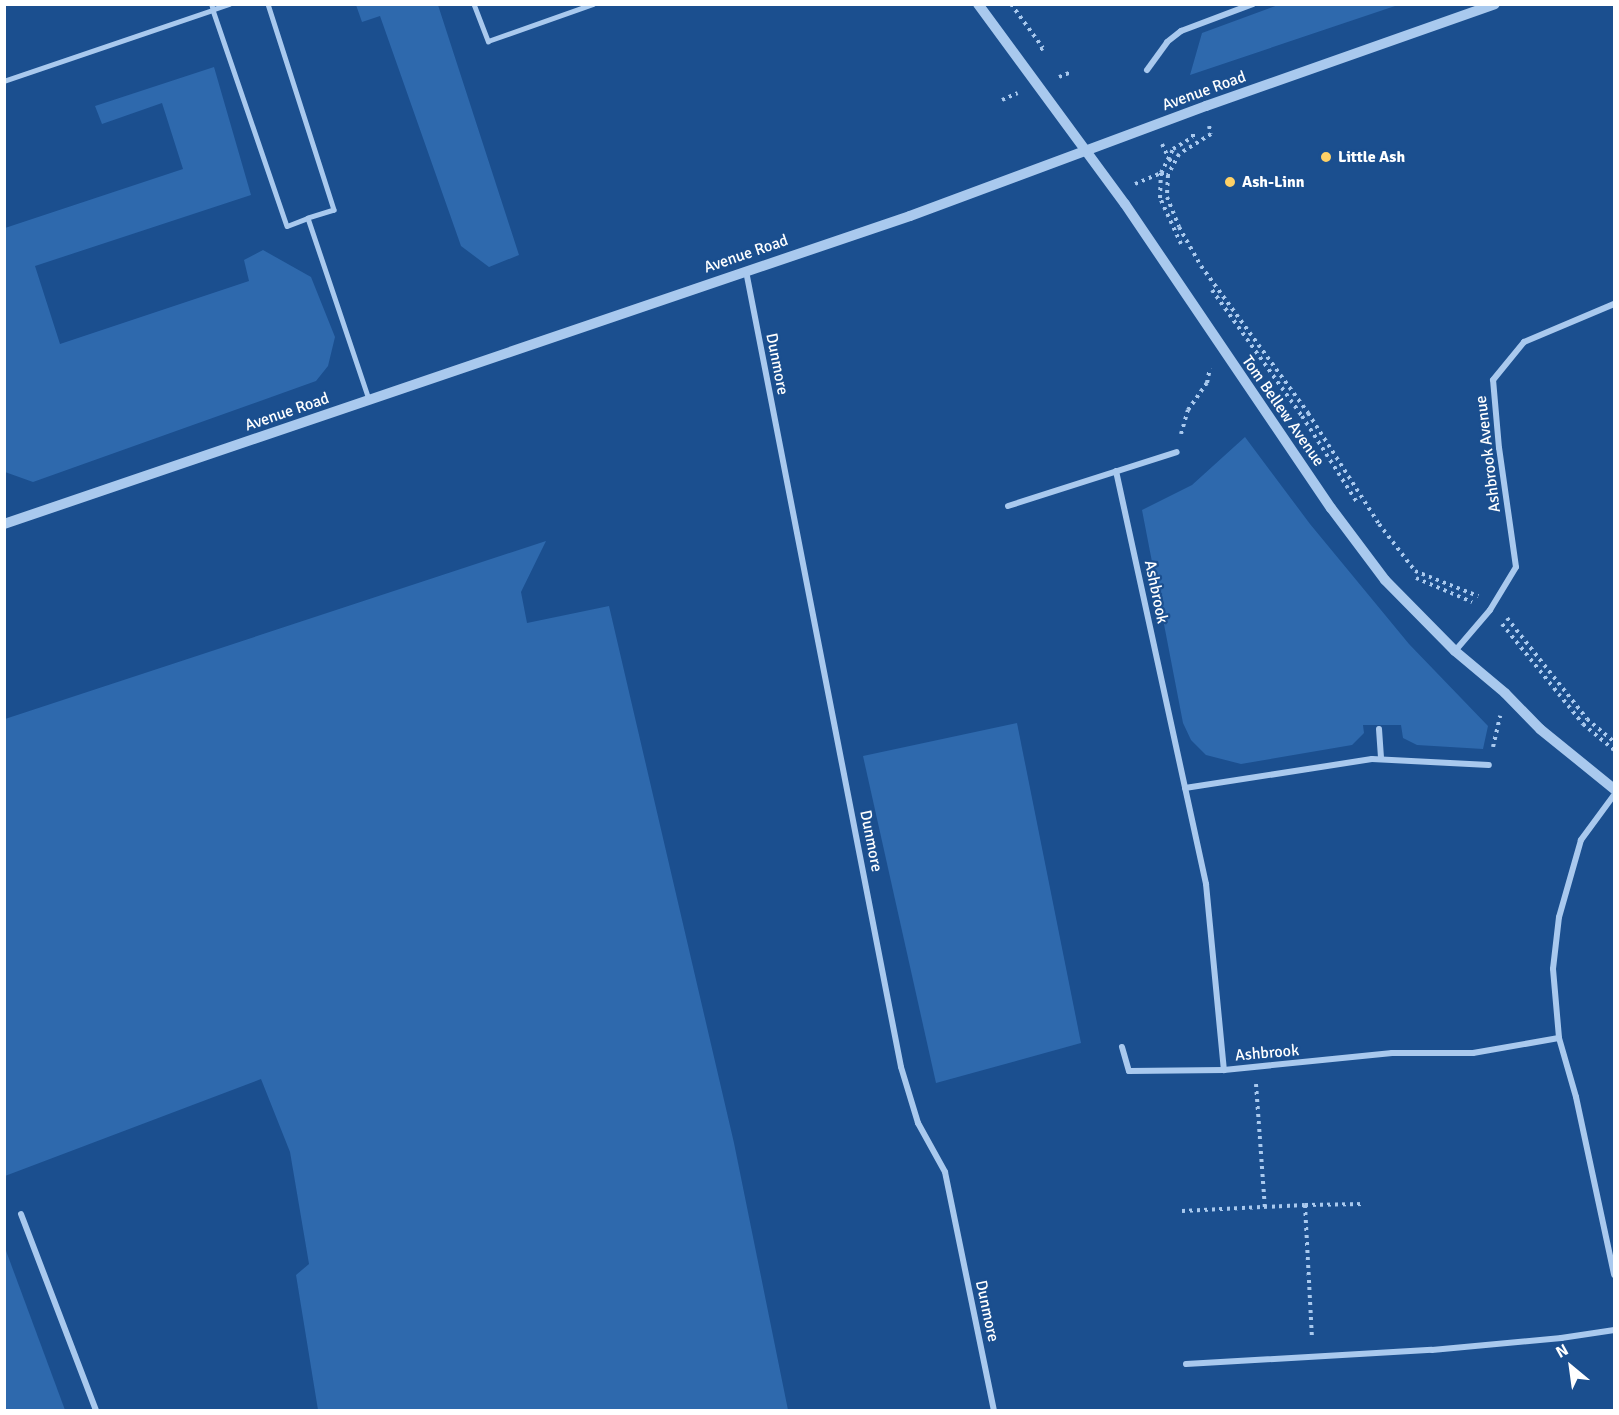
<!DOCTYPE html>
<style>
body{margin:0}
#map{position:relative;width:1619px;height:1415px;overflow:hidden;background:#1b4f8f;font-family:Signika,sans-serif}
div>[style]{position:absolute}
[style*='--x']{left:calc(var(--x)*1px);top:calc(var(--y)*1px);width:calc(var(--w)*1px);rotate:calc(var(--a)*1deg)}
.green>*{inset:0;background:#2e69ad}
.path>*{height:4px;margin-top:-2px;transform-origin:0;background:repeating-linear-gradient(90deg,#a9c9ee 0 3px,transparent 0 7.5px)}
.service>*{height:4.5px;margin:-2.25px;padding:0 2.25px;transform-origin:2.25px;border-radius:2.25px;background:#a9c9ee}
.minor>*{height:6px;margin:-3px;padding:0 3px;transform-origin:3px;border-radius:3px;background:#a9c9ee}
.tertiary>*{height:10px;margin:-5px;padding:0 5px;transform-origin:5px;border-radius:5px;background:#a9c9ee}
.dots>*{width:16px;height:16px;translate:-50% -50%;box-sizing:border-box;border:3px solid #1b4f8f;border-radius:50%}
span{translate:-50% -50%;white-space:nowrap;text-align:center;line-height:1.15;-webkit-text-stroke:4.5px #1b4f8f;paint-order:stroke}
.street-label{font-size:16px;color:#fff}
.poi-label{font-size:16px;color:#fff;font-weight:700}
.left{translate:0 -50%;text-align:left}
.frame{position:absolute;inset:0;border:6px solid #fff;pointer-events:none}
.north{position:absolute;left:1541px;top:1337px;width:60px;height:60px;-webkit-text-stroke:4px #1b4f8f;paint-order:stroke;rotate:331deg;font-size:16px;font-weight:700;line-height:24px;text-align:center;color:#fff}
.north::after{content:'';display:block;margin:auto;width:21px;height:27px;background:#fff;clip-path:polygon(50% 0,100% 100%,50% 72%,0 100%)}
</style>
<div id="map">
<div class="green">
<div style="clip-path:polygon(356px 5px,438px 5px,519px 255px,489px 267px,461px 246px,380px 16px,362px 22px)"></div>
<div style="clip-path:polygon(1278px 5px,1278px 4px,1398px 5px,1190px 75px,1202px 33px)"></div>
<div style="clip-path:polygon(214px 67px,251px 195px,35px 266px,60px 344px,249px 281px,244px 260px,263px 250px,311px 277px,335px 337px,328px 366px,316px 381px,33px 482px,5px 472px,5px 228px,183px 169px,162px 103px,102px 124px,95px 106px)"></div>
<div style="clip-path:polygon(1245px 437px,1310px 524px,1409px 644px,1488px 726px,1483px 749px,1417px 745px,1403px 738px,1401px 725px,1363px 725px,1364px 733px,1352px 745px,1241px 764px,1206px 755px,1191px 740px,1183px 723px,1142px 510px,1192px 485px)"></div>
<div style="clip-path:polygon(546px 541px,521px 592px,527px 623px,609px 606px,734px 1143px,788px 1410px,318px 1410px,296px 1275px,309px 1264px,290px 1152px,261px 1079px,5px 1176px,5px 719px)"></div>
<div style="clip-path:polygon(1017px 723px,1081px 1043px,936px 1083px,863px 756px)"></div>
<div style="clip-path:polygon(5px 1248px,65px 1410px,5px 1410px)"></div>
</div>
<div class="path">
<div style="--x:1011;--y:4;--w:54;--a:54"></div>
<div style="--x:1043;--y:48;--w:6;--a:149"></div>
<div style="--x:1059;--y:77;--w:11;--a:-22"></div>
<div style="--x:1002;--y:100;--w:17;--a:-24"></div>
<div style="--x:1209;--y:126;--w:8;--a:76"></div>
<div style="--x:1211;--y:134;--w:38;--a:148"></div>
<div style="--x:1179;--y:154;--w:24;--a:118"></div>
<div style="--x:1168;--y:175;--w:22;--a:93"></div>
<div style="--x:1167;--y:197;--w:32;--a:68"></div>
<div style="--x:1179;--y:227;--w:45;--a:60.6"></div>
<div style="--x:1201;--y:266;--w:182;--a:53.9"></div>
<div style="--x:1308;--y:413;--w:132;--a:57.4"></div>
<div style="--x:1379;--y:524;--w:59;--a:52.5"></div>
<div style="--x:1415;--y:571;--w:68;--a:21.6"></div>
<div style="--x:1162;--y:144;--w:17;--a:65"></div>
<div style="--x:1169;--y:159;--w:6;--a:39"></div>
<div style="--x:1135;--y:184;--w:28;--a:-23"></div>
<div style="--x:1161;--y:173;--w:7;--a:16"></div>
<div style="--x:1181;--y:244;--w:51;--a:-114.5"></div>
<div style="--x:1160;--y:198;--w:25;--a:-88"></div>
<div style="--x:1161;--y:173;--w:27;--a:-63"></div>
<div style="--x:1173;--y:149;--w:23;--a:-31"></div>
<div style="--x:1193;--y:137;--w:4;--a:-90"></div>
<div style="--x:1212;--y:290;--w:155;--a:54.5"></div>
<div style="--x:1302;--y:416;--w:104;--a:57.5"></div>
<div style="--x:1181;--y:434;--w:25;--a:-74"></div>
<div style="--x:1188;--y:410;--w:33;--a:-55"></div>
<div style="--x:1207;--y:383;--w:15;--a:-79"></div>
<div style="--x:1416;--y:578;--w:61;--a:23.2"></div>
<div style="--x:1507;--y:618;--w:129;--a:51.6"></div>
<div style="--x:1587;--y:719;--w:35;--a:40"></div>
<div style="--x:1502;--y:624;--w:129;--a:51"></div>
<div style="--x:1583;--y:724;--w:40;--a:40"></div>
<div style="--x:1493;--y:747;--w:32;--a:-77"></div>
<div style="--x:1256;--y:1084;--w:125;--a:85.9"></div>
<div style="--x:1305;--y:1205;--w:60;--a:-1"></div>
<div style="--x:1182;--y:1211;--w:123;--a:-2.8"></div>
<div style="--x:1305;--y:1205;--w:134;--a:87"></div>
</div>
<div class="service">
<div style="--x:230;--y:4;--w:18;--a:161"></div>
<div style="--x:213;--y:10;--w:228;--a:71.1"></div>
<div style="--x:287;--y:226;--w:22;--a:-21"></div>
<div style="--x:268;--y:4;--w:216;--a:72.2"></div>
<div style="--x:334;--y:210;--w:27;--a:163"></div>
<div style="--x:308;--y:218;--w:191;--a:71.4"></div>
<div style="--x:474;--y:4;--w:40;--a:69"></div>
<div style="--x:488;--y:41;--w:111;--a:-19.4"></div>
<div style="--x:4;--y:81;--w:221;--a:-18.8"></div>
<div style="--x:213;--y:10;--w:6;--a:-108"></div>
</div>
<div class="minor">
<div style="--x:1147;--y:70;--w:34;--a:-54"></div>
<div style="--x:1167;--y:42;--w:18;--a:-38"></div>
<div style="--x:1181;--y:31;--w:77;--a:-20.6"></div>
<div style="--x:746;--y:271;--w:811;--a:78.98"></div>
<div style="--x:901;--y:1067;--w:59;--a:73.1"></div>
<div style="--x:918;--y:1123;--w:56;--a:61.1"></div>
<div style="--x:945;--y:1172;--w:243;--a:78.4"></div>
<div style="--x:1116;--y:471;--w:423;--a:77.7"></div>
<div style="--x:1206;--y:884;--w:187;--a:84.5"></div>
<div style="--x:1224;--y:1070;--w:169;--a:-5.8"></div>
<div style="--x:1392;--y:1053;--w:81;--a:0"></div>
<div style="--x:1473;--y:1053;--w:87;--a:-9.9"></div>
<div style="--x:1008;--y:506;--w:177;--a:-17.7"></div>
<div style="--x:1455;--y:651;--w:54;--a:-49.5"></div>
<div style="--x:1490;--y:610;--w:50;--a:-58.8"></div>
<div style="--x:1516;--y:567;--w:120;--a:-98.1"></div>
<div style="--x:1499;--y:448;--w:68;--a:-95"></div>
<div style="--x:1493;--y:380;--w:49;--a:-50.8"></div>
<div style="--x:1524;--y:342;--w:98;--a:-22.9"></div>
<div style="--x:1379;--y:729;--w:30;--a:86"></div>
<div style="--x:1185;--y:788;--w:189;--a:-8.8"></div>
<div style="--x:1372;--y:759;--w:117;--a:2.9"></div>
<div style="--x:1614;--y:795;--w:56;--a:126.3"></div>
<div style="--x:1581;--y:840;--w:80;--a:105.9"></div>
<div style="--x:1559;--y:917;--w:52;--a:96.6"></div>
<div style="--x:1553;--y:969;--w:69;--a:85"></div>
<div style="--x:1559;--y:1038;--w:61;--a:73.9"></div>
<div style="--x:1576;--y:1097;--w:182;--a:77.9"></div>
<div style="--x:1122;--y:1047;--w:25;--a:74"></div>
<div style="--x:1129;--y:1071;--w:95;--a:-0.6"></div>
<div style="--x:21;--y:1214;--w:210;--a:69.1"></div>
<div style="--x:1186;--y:1364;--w:246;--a:-3.3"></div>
<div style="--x:1432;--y:1350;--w:130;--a:-5.3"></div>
<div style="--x:1561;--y:1338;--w:54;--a:-8.6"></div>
</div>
<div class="tertiary">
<div style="--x:978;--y:4;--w:248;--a:53.7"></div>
<div style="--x:1125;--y:204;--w:367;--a:55.9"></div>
<div style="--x:1331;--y:508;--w:90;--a:53.1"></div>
<div style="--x:1385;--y:580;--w:100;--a:45.4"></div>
<div style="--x:1455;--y:651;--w:65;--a:40"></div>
<div style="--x:1505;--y:693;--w:50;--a:45.8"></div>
<div style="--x:1540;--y:729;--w:95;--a:39"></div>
<div style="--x:4;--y:524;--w:957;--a:-18.78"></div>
<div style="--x:910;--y:216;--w:316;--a:-20.4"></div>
<div style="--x:1206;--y:106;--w:306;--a:-19.4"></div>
</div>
<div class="dots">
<div style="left:1326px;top:157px;background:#ffd166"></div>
<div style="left:1230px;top:182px;background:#ffd166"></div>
</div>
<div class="street-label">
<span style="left:1204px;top:91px;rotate:-20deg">Avenue Road</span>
<span style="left:746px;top:254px;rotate:-19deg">Avenue Road</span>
<span style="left:777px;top:364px;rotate:79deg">Dunmore</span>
<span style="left:1283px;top:411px;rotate:55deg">Tom Bellew Avenue</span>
<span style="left:287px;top:412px;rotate:-19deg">Avenue Road</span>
<span style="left:1488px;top:454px;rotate:-97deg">Ashbrook Avenue</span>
<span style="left:1156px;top:592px;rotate:78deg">Ashbrook</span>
<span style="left:871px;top:841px;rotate:79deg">Dunmore</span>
<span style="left:1267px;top:1053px;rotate:-5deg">Ashbrook</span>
<span style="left:987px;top:1311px;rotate:78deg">Dunmore</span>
</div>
<div class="poi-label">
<span class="left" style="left:1338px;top:157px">Little Ash</span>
<span class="left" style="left:1242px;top:182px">Ash-Linn</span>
</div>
<div class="frame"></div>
<div class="north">N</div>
</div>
